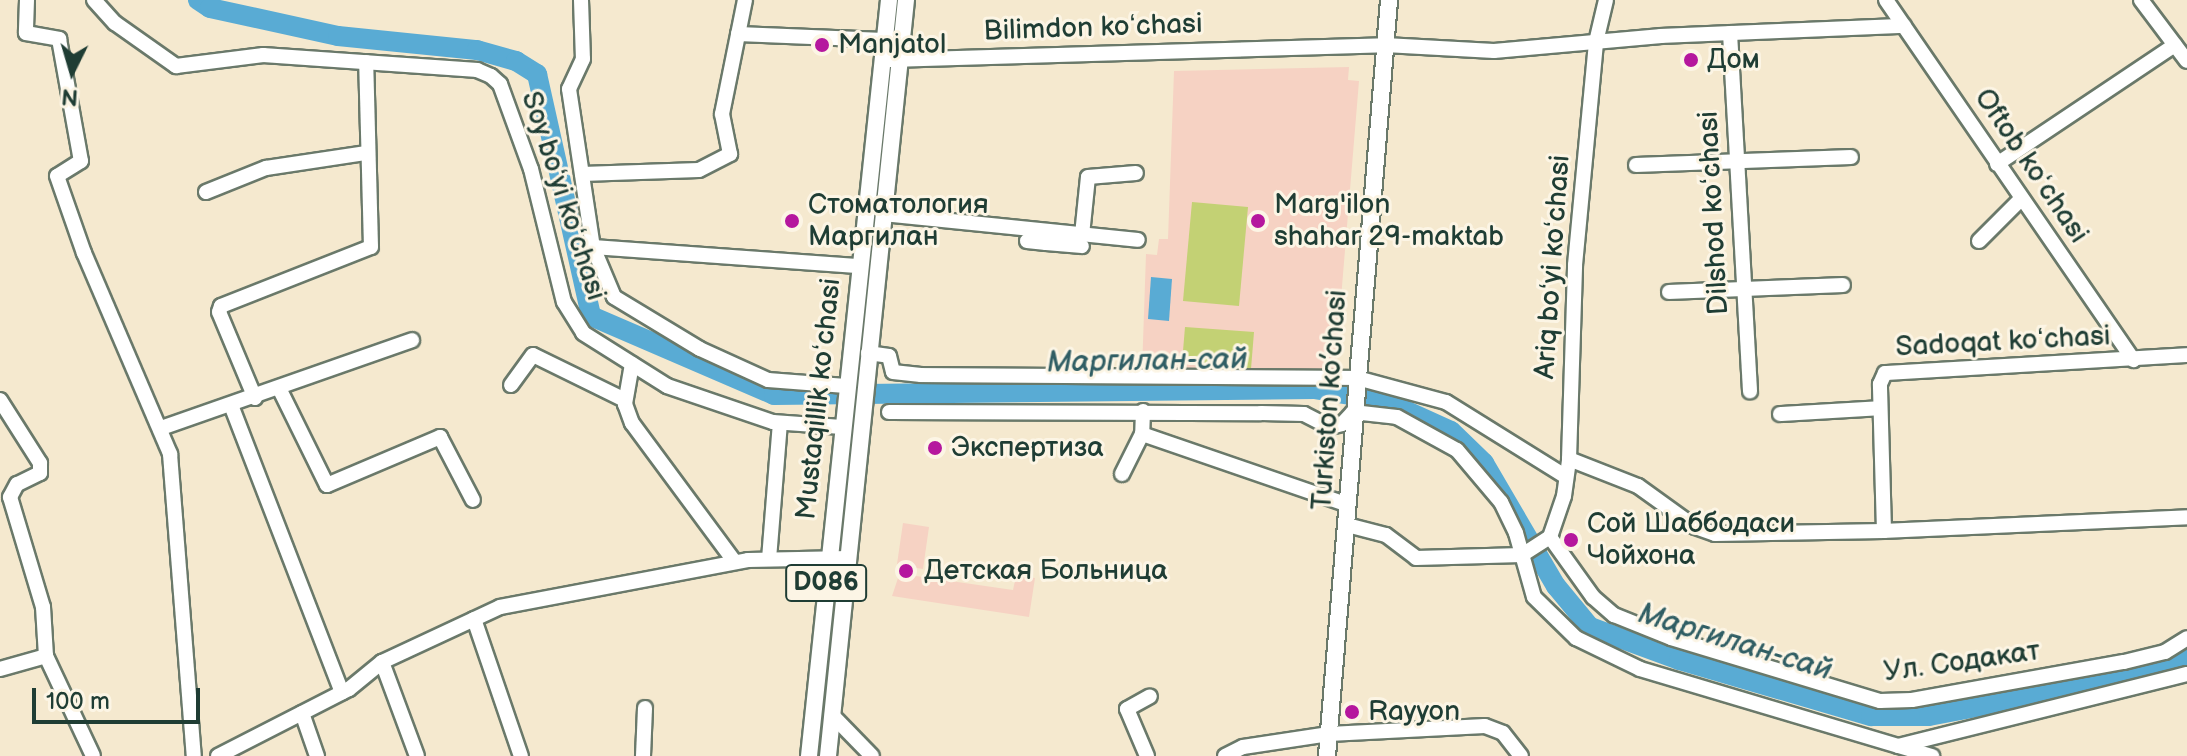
<!DOCTYPE html>
<meta charset="utf-8">
<style>
body{margin:0}
#map{position:relative;width:2187px;height:756px;overflow:hidden;background:#f5e9cf;font-family:"Balsamiq Sans",sans-serif}
div>[style]{position:absolute}
[style*='--x']{left:calc(var(--x)*1px);top:calc(var(--y)*1px);width:calc(var(--w)*1px);rotate:calc(var(--a)*1deg)}
.built>*{inset:0;background:#f6d2c3}
.green>*{inset:0;background:#c3d174}
.water>*{inset:0;background:#59abd4}
.river>*{height:20px;margin:-10px;padding:0 10px;transform-origin:10px;border-radius:10px;background:#59abd4}
.roads{filter:drop-shadow(2px 0 #6a796a) drop-shadow(-2px 0 #6a796a) drop-shadow(0 2px #6a796a) drop-shadow(0 -2px #6a796a)}
.minor>*{height:14px;margin:-7px;padding:0 7px;transform-origin:7px;border-radius:7px;background:#fff}
.major>*{height:16px;margin:-8px;padding:0 8px;transform-origin:8px;border-radius:8px;background:#fff}
.dots>*{width:22px;height:22px;translate:-50% -50%;box-sizing:border-box;border:4px solid #fcf5e5;border-radius:50%}
span{translate:-50% -50%;white-space:nowrap;text-align:center;line-height:1.15;-webkit-text-stroke:6px #fcf5e5;paint-order:stroke}
.shield-label span{padding:2px 6px;background:#fcf5e5;border:2px solid;border-radius:6px;-webkit-text-stroke-width:0}
.shield-label{font-size:26px;color:#1f3d34;font-weight:700}
.street-label{font-size:28px;color:#1f3d34}
.poi-label{font-size:28px;color:#1f3d34}
.left{translate:0 -50%;text-align:left}
.water-label{font-size:30px;color:#305e64;font-style:italic}
.north{position:absolute;left:32px;top:32px;width:80px;height:80px;-webkit-text-stroke:6px #fcf5e5;paint-order:stroke;rotate:185deg;font-size:22px;font-weight:700;line-height:32px;text-align:center;color:#1f3d34}
.north::after{content:'';display:block;margin:auto;width:28px;height:36px;background:#1f3d34;clip-path:polygon(50% 0,100% 100%,50% 72%,0 100%)}
.scale{position:absolute;left:32px;top:688px;width:168px;height:36px;box-sizing:border-box;border:4px solid #1f3d34;border-top:0;padding-left:10px;font-size:24px;line-height:28px;white-space:nowrap;color:#1f3d34;-webkit-text-stroke:6px #fcf5e5;paint-order:stroke}
</style>
<div id="map">
<div class="built">
<div style="clip-path:polygon(1349px 67px,1348px 80px,1359px 81px,1335px 371px,1142px 371px,1146px 254px,1157px 255px,1159px 239px,1168px 239px,1174px 71px)"></div>
<div style="clip-path:polygon(903px 523px,929px 527px,923px 569px,910px 567px,909px 575px,1013px 590px,1016px 576px,1035px 578px,1029px 617px,892px 596px,902px 566px,897px 564px)"></div>
</div>
<div class="green">
<div style="clip-path:polygon(1192px 202px,1248px 207px,1239px 306px,1183px 301px)"></div>
<div style="clip-path:polygon(1185px 327px,1254px 332px,1251px 369px,1182px 363px)"></div>
</div>
<div class="water">
<div style="clip-path:polygon(1151px 277px,1172px 279px,1169px 321px,1148px 319px)"></div>
</div>
<div class="river">
<div style="--x:198;--y:0;--w:14;--a:34"></div>
<div style="--x:210;--y:8;--w:131;--a:12.3"></div>
<div style="--x:338;--y:36;--w:140;--a:5.8"></div>
<div style="--x:477;--y:50;--w:41;--a:15.8"></div>
<div style="--x:516;--y:61;--w:25;--a:32"></div>
<div style="--x:537;--y:74;--w:248;--a:77.4"></div>
<div style="--x:591;--y:316;--w:199;--a:23.3"></div>
<div style="--x:774;--y:395;--w:540;--a:-0.64"></div>
<div style="--x:1314;--y:389;--w:72;--a:9.6"></div>
<div style="--x:1385;--y:401;--w:72;--a:24.4"></div>
<div style="--x:1451;--y:431;--w:46;--a:44.1"></div>
<div style="--x:1484;--y:463;--w:143;--a:59.7"></div>
<div style="--x:1556;--y:586;--w:53;--a:50.3"></div>
<div style="--x:1590;--y:627;--w:95;--a:20.3"></div>
<div style="--x:1679;--y:660;--w:200;--a:16.3"></div>
<div style="--x:1871;--y:716;--w:58;--a:0"></div>
<div style="--x:1929;--y:716;--w:218;--a:-10.8"></div>
<div style="--x:2143;--y:675;--w:48;--a:-24.4"></div>
</div>
<div class="roads">
<div class="minor">
<div style="--x:27;--y:0;--w:33;--a:92"></div>
<div style="--x:26;--y:33;--w:34;--a:10"></div>
<div style="--x:59;--y:39;--w:124;--a:79.8"></div>
<div style="--x:81;--y:161;--w:28;--a:148"></div>
<div style="--x:57;--y:176;--w:82;--a:70.7"></div>
<div style="--x:84;--y:253;--w:219;--a:66.8"></div>
<div style="--x:170;--y:454;--w:303;--a:85.5"></div>
<div style="--x:94;--y:0;--w:31;--a:48"></div>
<div style="--x:115;--y:23;--w:75;--a:35.2"></div>
<div style="--x:176;--y:66;--w:88;--a:-7.2"></div>
<div style="--x:263;--y:55;--w:215;--a:4"></div>
<div style="--x:477;--y:70;--w:15;--a:23"></div>
<div style="--x:491;--y:76;--w:12;--a:42"></div>
<div style="--x:500;--y:84;--w:90;--a:70"></div>
<div style="--x:531;--y:169;--w:137;--a:76.1"></div>
<div style="--x:564;--y:302;--w:36;--a:58"></div>
<div style="--x:583;--y:333;--w:99;--a:32.2"></div>
<div style="--x:667;--y:386;--w:112;--a:18.8"></div>
<div style="--x:773;--y:422;--w:69;--a:4.1"></div>
<div style="--x:581;--y:0;--w:59;--a:88.1"></div>
<div style="--x:583;--y:59;--w:33;--a:115"></div>
<div style="--x:569;--y:89;--w:160;--a:81.4"></div>
<div style="--x:593;--y:247;--w:54;--a:67.2"></div>
<div style="--x:614;--y:297;--w:100;--a:31.2"></div>
<div style="--x:700;--y:349;--w:75;--a:24.5"></div>
<div style="--x:768;--y:380;--w:78;--a:4.4"></div>
<div style="--x:1886;--y:0;--w:437;--a:55.5"></div>
<div style="--x:2141;--y:0;--w:76;--a:53"></div>
<div style="--x:1730;--y:33;--w:359;--a:86.8"></div>
<div style="--x:738;--y:34;--w:146;--a:2.4"></div>
<div style="--x:890;--y:60;--w:495;--a:-1.7"></div>
<div style="--x:1385;--y:45;--w:109;--a:3.2"></div>
<div style="--x:1494;--y:51;--w:168;--a:-5.1"></div>
<div style="--x:1661;--y:36;--w:243;--a:-2.4"></div>
<div style="--x:1997;--y:164;--w:214;--a:-33.8"></div>
<div style="--x:1636;--y:165;--w:215;--a:-2.1"></div>
<div style="--x:582;--y:174;--w:117;--a:-2"></div>
<div style="--x:699;--y:170;--w:35;--a:-27"></div>
<div style="--x:730;--y:154;--w:41;--a:-101.3"></div>
<div style="--x:722;--y:114;--w:116;--a:-78.6"></div>
<div style="--x:206;--y:192;--w:65;--a:-21.8"></div>
<div style="--x:266;--y:168;--w:100;--a:-8.6"></div>
<div style="--x:883;--y:214;--w:256;--a:5.8"></div>
<div style="--x:1048;--y:231;--w:12;--a:99"></div>
<div style="--x:1046;--y:243;--w:36;--a:5"></div>
<div style="--x:1082;--y:235;--w:58;--a:-84.1"></div>
<div style="--x:1088;--y:177;--w:48;--a:-4.8"></div>
<div style="--x:1027;--y:241;--w:19;--a:6"></div>
<div style="--x:1979;--y:241;--w:59;--a:-45"></div>
<div style="--x:593;--y:247;--w:268;--a:4.1"></div>
<div style="--x:1669;--y:292;--w:174;--a:-2.3"></div>
<div style="--x:868;--y:353;--w:21;--a:8"></div>
<div style="--x:889;--y:356;--w:16;--a:76"></div>
<div style="--x:893;--y:372;--w:28;--a:6"></div>
<div style="--x:921;--y:375;--w:436;--a:0.4"></div>
<div style="--x:1357;--y:378;--w:92;--a:15.1"></div>
<div style="--x:1446;--y:402;--w:140;--a:31.9"></div>
<div style="--x:632;--y:364;--w:41;--a:99.9"></div>
<div style="--x:625;--y:404;--w:20;--a:70"></div>
<div style="--x:632;--y:423;--w:173;--a:53.5"></div>
<div style="--x:511;--y:385;--w:37;--a:-54"></div>
<div style="--x:533;--y:355;--w:102;--a:26.1"></div>
<div style="--x:280;--y:390;--w:106;--a:63.7"></div>
<div style="--x:327;--y:485;--w:123;--a:-23"></div>
<div style="--x:440;--y:437;--w:71;--a:62.4"></div>
<div style="--x:255;--y:398;--w:93;--a:-112.7"></div>
<div style="--x:219;--y:312;--w:6;--a:-72"></div>
<div style="--x:221;--y:306;--w:161;--a:-21.5"></div>
<div style="--x:371;--y:247;--w:185;--a:-91.5"></div>
<div style="--x:0;--y:400;--w:75;--a:57.6"></div>
<div style="--x:40;--y:463;--w:10;--a:90"></div>
<div style="--x:40;--y:473;--w:25;--a:154"></div>
<div style="--x:17;--y:484;--w:15;--a:118"></div>
<div style="--x:10;--y:497;--w:115;--a:73.3"></div>
<div style="--x:43;--y:607;--w:49;--a:86.5"></div>
<div style="--x:46;--y:656;--w:110;--a:64.8"></div>
<div style="--x:231;--y:405;--w:308;--a:68.9"></div>
<div style="--x:1143;--y:411;--w:23;--a:92"></div>
<div style="--x:1142;--y:434;--w:218;--a:19"></div>
<div style="--x:889;--y:412;--w:372;--a:0.2"></div>
<div style="--x:1261;--y:413;--w:43;--a:1.3"></div>
<div style="--x:1304;--y:414;--w:29;--a:27"></div>
<div style="--x:1330;--y:427;--w:12;--a:-14"></div>
<div style="--x:1342;--y:424;--w:16;--a:-47"></div>
<div style="--x:1353;--y:412;--w:44;--a:6.5"></div>
<div style="--x:1397;--y:417;--w:68;--a:28.8"></div>
<div style="--x:1457;--y:450;--w:68;--a:49.8"></div>
<div style="--x:1501;--y:502;--w:34;--a:64"></div>
<div style="--x:1516;--y:533;--w:66;--a:74.3"></div>
<div style="--x:1534;--y:597;--w:59;--a:44.3"></div>
<div style="--x:1576;--y:638;--w:71;--a:25.8"></div>
<div style="--x:1640;--y:669;--w:305;--a:16.6"></div>
<div style="--x:1780;--y:414;--w:100;--a:-3.4"></div>
<div style="--x:161;--y:428;--w:266;--a:-19.3"></div>
<div style="--x:1569;--y:459;--w:74;--a:21.4"></div>
<div style="--x:1638;--y:486;--w:70;--a:35.7"></div>
<div style="--x:1695;--y:527;--w:21;--a:19"></div>
<div style="--x:1715;--y:534;--w:169;--a:-1"></div>
<div style="--x:1884;--y:531;--w:147;--a:-91.6"></div>
<div style="--x:1880;--y:384;--w:12;--a:-66"></div>
<div style="--x:1885;--y:373;--w:303;--a:-3.4"></div>
<div style="--x:1122;--y:474;--w:45;--a:-63.4"></div>
<div style="--x:1347;--y:525;--w:40;--a:14.4"></div>
<div style="--x:1386;--y:535;--w:38;--a:37"></div>
<div style="--x:1416;--y:558;--w:106;--a:-1.6"></div>
<div style="--x:1522;--y:555;--w:33;--a:-33"></div>
<div style="--x:1550;--y:537;--w:43;--a:-71.1"></div>
<div style="--x:1564;--y:496;--w:37;--a:-82"></div>
<div style="--x:1569;--y:459;--w:194;--a:-88.2"></div>
<div style="--x:1575;--y:265;--w:224;--a:-84.6"></div>
<div style="--x:1596;--y:42;--w:43;--a:-76.6"></div>
<div style="--x:1884;--y:531;--w:303;--a:-2.6"></div>
<div style="--x:1550;--y:537;--w:74;--a:54.4"></div>
<div style="--x:1593;--y:597;--w:28;--a:41"></div>
<div style="--x:1614;--y:615;--w:61;--a:22"></div>
<div style="--x:1671;--y:638;--w:218;--a:16.8"></div>
<div style="--x:1880;--y:701;--w:32;--a:-2"></div>
<div style="--x:1912;--y:700;--w:215;--a:-10.2"></div>
<div style="--x:2124;--y:662;--w:42;--a:-13.7"></div>
<div style="--x:2165;--y:652;--w:26;--a:-32"></div>
<div style="--x:769;--y:559;--w:136;--a:-85.4"></div>
<div style="--x:474;--y:619;--w:145;--a:71.1"></div>
<div style="--x:382;--y:662;--w:100;--a:69.6"></div>
<div style="--x:0;--y:669;--w:48;--a:-15.8"></div>
<div style="--x:302;--y:713;--w:46;--a:70.8"></div>
<div style="--x:832;--y:715;--w:57;--a:45.7"></div>
<div style="--x:1898;--y:746;--w:298;--a:-14"></div>
<div style="--x:218;--y:756;--w:147;--a:-27.1"></div>
<div style="--x:349;--y:689;--w:43;--a:-39.3"></div>
<div style="--x:382;--y:662;--w:130;--a:-25"></div>
<div style="--x:500;--y:607;--w:252;--a:-10.7"></div>
<div style="--x:748;--y:560;--w:101;--a:-1.1"></div>
<div style="--x:643;--y:756;--w:48;--a:-87.6"></div>
<div style="--x:1147;--y:756;--w:51;--a:-113.1"></div>
<div style="--x:1127;--y:709;--w:26;--a:-29"></div>
<div style="--x:1225;--y:756;--w:20;--a:-27"></div>
<div style="--x:1243;--y:747;--w:87;--a:-8.6"></div>
<div style="--x:1329;--y:734;--w:156;--a:-2.9"></div>
<div style="--x:1485;--y:726;--w:19;--a:21"></div>
<div style="--x:1503;--y:733;--w:29;--a:52"></div>
</div>
<div class="major">
<div style="--x:809;--y:756;--w:760;--a:-83.96"></div>
<div style="--x:828;--y:756;--w:760;--a:-84.11"></div>
<div style="--x:1327;--y:756;--w:759;--a:-85.31"></div>
</div>
</div>
<div class="dots">
<div style="left:822px;top:45px;background:#b5179e"></div>
<div style="left:1691px;top:60px;background:#b5179e"></div>
<div style="left:792px;top:221px;background:#b5179e"></div>
<div style="left:1258px;top:221px;background:#b5179e"></div>
<div style="left:935px;top:448px;background:#b5179e"></div>
<div style="left:1571px;top:540px;background:#b5179e"></div>
<div style="left:906px;top:571px;background:#b5179e"></div>
<div style="left:1352px;top:712px;background:#b5179e"></div>
</div>
<div class="shield-label">
<span style="left:826px;top:583px">D086</span>
</div>
<div class="street-label">
<span style="left:1093px;top:28px;rotate:-2deg">Bilimdon koʻchasi</span>
<span style="left:2031px;top:166px;rotate:56deg">Oftob koʻchasi</span>
<span style="left:563px;top:196px;rotate:72deg">Soy boʻyi koʻchasi</span>
<span style="left:1714px;top:213px;rotate:-93deg">Dilshod koʻchasi</span>
<span style="left:1553px;top:267px;rotate:-86deg">Ariq boʻyi koʻchasi</span>
<span style="left:2003px;top:342px;rotate:-3deg">Sadoqat koʻchasi</span>
<span style="left:819px;top:399px;rotate:-84deg">Mustaqillik koʻchasi</span>
<span style="left:1330px;top:400px;rotate:-86deg">Turkiston ko’chasi</span>
<span style="left:1962px;top:662px;rotate:-8deg">Ул. Содакат</span>
</div>
<div class="poi-label">
<span class="left" style="left:838px;top:45px">Manjatol</span>
<span class="left" style="left:1707px;top:60px">Дом</span>
<span class="left" style="left:808px;top:221px">Стоматология<br>Маргилан</span>
<span class="left" style="left:1274px;top:221px">Marg'ilon<br>shahar 29-maktab</span>
<span class="left" style="left:951px;top:448px">Экспертиза</span>
<span class="left" style="left:1587px;top:540px">Сой Шаббодаси<br>Чойхона</span>
<span class="left" style="left:924px;top:571px">Детская Больница</span>
<span class="left" style="left:1368px;top:712px">Rayyon</span>
</div>
<div class="water-label">
<span style="left:1147px;top:361px;rotate:-1deg">Маргилан-сай</span>
<span style="left:1735px;top:642px;rotate:17deg">Маргилан-сай</span>
</div>
<div class="north">N</div>
<div class="scale">100 m</div>
</div>
